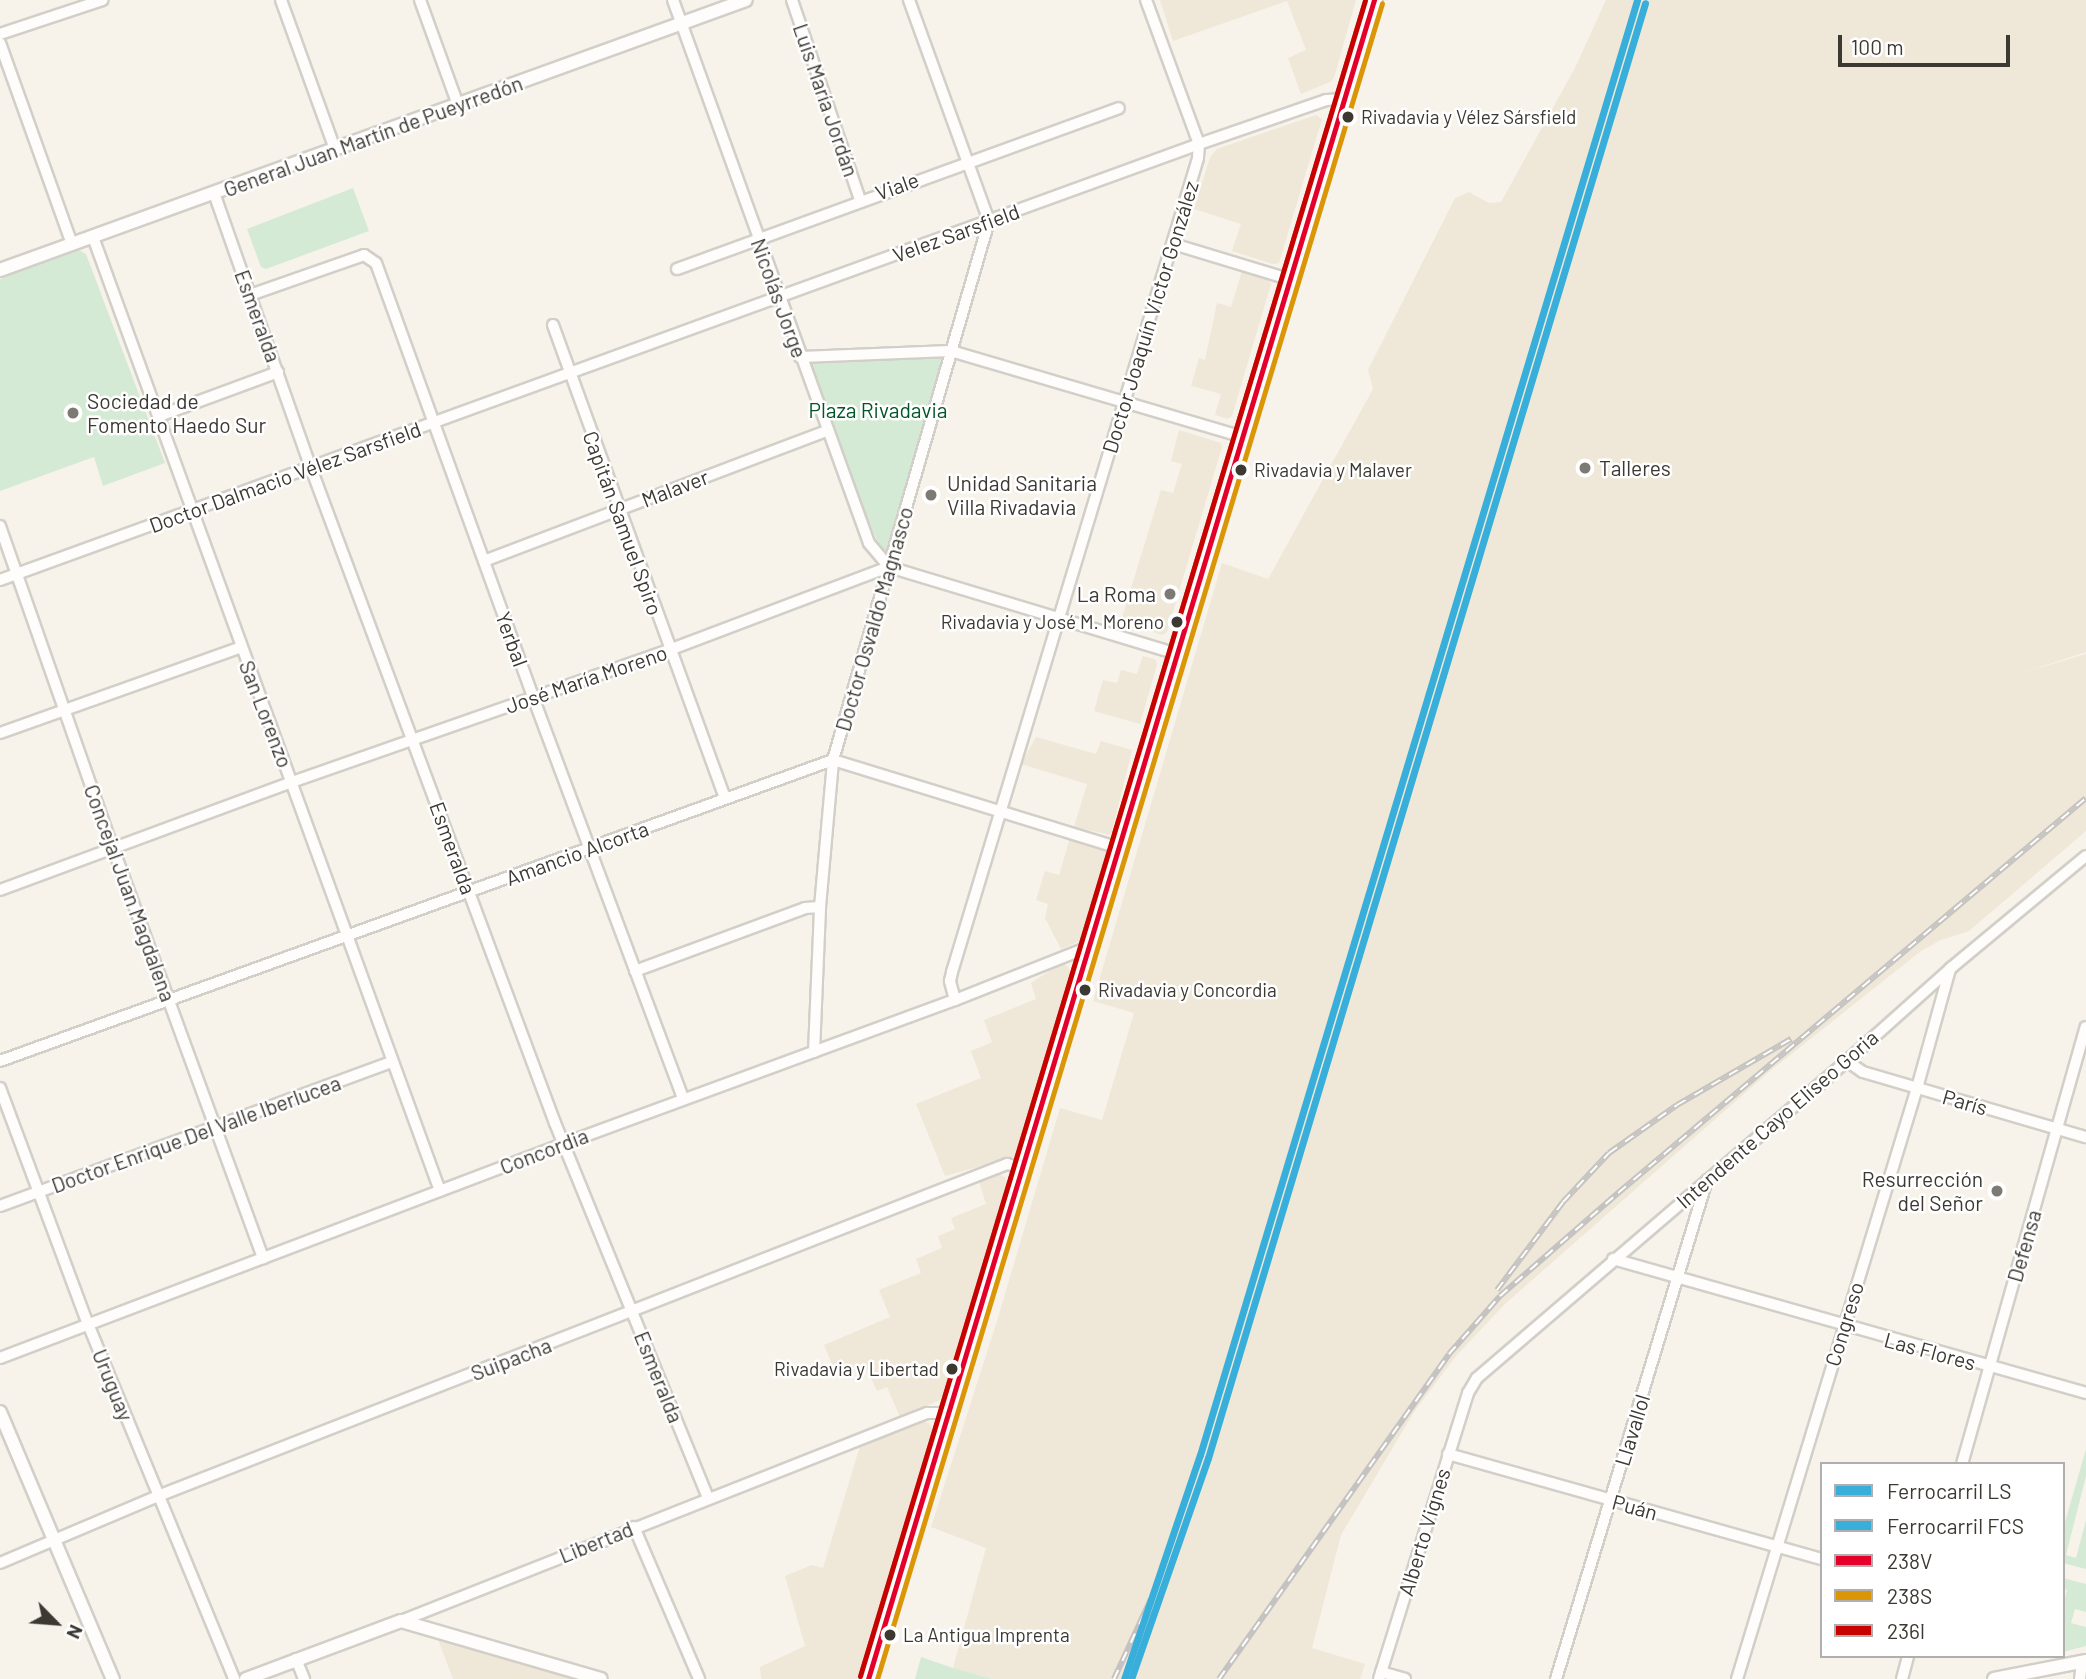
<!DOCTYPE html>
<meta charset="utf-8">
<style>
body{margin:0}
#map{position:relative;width:2086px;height:1679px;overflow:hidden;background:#f7f3eb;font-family:Barlow,sans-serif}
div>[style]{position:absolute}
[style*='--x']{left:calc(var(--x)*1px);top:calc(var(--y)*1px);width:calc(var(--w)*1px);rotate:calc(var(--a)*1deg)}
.built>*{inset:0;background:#efe7d7}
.green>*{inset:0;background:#d5ead4}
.roads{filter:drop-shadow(2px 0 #d2cfc8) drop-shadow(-2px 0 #d2cfc8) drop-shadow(0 2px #d2cfc8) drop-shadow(0 -2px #d2cfc8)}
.minor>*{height:10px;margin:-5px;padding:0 5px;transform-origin:5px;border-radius:5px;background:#fefdfc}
.tertiary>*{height:12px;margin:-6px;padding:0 6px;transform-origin:6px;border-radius:6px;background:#fefdfc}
.primary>*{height:16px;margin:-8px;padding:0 8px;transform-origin:8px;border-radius:8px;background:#fefdfc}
.rail>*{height:6px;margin-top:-3px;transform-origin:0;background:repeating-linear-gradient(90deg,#fff 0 10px,#c5c3c1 0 20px);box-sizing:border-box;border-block:2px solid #c5c3c1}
.bus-1>*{height:5px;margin:-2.5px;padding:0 2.5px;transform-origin:2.5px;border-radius:2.5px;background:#e4002b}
.bus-2>*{height:5px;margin:-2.5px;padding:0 2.5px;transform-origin:2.5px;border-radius:2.5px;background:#db9608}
.bus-3>*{height:5px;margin:-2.5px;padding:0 2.5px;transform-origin:2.5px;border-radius:2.5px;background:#c70201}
.rail-1>*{height:7px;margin:-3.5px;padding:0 3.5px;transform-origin:3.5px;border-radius:3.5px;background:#38aeda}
.rail-2>*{height:7px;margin:-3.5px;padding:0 3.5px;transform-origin:3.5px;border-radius:3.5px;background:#38aeda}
.dots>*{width:19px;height:19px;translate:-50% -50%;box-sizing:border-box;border:4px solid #fff;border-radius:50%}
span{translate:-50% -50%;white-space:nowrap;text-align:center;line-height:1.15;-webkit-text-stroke:5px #fff;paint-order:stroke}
.bus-label{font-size:19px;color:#3c3832}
.left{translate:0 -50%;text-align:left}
.right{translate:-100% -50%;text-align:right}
.street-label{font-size:21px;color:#3c3832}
.poi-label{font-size:21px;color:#3c3832}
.park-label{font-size:21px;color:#005625}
.legend{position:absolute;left:1820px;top:1462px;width:245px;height:196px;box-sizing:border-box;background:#fff;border:2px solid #b1afad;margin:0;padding:9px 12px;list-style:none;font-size:21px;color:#3c3832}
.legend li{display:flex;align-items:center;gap:14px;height:35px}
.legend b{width:35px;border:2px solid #b1afad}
.north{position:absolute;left:21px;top:1588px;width:70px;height:70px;-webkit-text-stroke:5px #fff;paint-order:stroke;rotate:115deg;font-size:19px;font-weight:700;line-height:28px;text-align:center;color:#3c3832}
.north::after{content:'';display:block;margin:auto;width:24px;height:32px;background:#3c3832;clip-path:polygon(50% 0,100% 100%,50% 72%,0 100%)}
.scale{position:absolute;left:1838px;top:35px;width:172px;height:32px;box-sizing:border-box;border:4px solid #3c3832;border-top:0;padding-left:9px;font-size:21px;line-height:24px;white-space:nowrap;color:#3c3832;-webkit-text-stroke:5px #fff;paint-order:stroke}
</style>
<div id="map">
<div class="built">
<div style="clip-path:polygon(1160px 0,1356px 0,1334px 78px,1330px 82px,1301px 94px,1288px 58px,1306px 50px,1287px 1px,1173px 41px)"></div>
<div style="clip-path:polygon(1606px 0,2086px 0,2086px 652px,2022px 673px,2086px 654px,2086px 831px,1969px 931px,1941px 940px,1921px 951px,1770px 1071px,1506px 1303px,1456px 1356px,1414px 1412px,1341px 1535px,1312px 1648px,1365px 1664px,1360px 1679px,993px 1679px,953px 1668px,986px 1548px,931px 1527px,997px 1321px,1060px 1108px,1102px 1120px,1134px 1013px,1093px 1001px,1222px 563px,1268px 579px,1373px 389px,1368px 370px,1455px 198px,1469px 192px,1489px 203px,1501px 202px,1575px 68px)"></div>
<div style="clip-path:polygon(1316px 115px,1322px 119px,1279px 263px,1273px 264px,1232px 251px,1241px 224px,1194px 209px,1210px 157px,1217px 149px)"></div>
<div style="clip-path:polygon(1242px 271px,1268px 279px,1271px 284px,1232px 416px,1228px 419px,1215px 415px,1221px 394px,1191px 386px,1199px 358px,1205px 360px,1217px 303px,1231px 307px)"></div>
<div style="clip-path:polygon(1179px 430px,1221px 443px,1222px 447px,1167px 632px,1162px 635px,1121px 621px,1161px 490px,1173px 493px,1182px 464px,1171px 461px)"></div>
<div style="clip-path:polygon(1143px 656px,1156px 660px,1157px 665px,1140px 724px,1094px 711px,1103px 680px,1117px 683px,1121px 670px,1137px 674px)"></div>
<div style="clip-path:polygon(1036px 737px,1096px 754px,1101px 741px,1132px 750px,1111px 835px,1074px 827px,1087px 784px,1021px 764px)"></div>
<div style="clip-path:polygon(1070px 838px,1104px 849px,1108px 854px,1082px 940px,1061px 949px,1045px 918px,1048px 904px,1036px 900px,1045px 871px,1059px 875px)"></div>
<div style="clip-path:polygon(1060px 964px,1068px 966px,1071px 975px,1016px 1156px,945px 1176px,916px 1104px,981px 1078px,971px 1051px,992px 1042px,984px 1020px,1036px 999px,1031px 983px)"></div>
<div style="clip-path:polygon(998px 1174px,1005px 1177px,1008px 1184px,944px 1393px,940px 1400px,900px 1417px,887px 1387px,877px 1391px,864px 1363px,836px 1374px,824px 1345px,890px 1317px,879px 1290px,921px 1273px,916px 1259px,942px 1248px,938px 1236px,955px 1229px,951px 1218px,986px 1204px,979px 1182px)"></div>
<div style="clip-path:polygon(923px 1422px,929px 1423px,934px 1433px,859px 1679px,761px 1679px,760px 1667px,805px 1646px,785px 1576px,812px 1565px,823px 1568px,860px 1446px)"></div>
<div style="clip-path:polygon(437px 1637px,581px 1679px,453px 1679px)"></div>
</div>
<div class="green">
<div style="clip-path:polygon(353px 188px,369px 231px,266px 269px,261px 267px,247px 229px)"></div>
<div style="clip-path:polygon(79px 250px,86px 254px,165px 463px,103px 486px,94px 457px,0 491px,0 279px)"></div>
<div style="clip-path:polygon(951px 351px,889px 567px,828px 430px,800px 357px)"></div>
<div style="clip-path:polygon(2086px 1449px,2086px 1476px,2066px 1555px,2076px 1558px,2086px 1520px,2086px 1569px,2063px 1563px,2063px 1529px)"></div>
<div style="clip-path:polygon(2063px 1578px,2086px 1584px,2086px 1612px,2075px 1609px,2071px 1623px,2086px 1627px,2086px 1646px,2063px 1652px,2063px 1605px,2067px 1590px,2063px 1589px)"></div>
<div style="clip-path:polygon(921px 1657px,953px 1668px,993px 1679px,915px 1679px)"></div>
</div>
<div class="roads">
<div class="minor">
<div style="--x:281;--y:0;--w:158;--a:70.1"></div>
<div style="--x:420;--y:0;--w:112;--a:70.1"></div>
<div style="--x:673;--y:0;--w:577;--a:70.15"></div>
<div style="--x:869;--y:543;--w:31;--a:50"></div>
<div style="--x:792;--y:0;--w:211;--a:71.2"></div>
<div style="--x:0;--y:34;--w:108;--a:-18.4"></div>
<div style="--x:0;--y:43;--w:214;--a:70.3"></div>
<div style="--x:214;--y:193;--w:292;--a:70.6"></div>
<div style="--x:311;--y:468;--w:699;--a:69.57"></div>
<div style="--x:555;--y:1123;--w:404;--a:67.8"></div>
<div style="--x:93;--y:237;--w:1015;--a:70.01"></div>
<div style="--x:1173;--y:244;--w:121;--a:16.8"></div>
<div style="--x:677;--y:269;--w:470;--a:-20"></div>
<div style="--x:250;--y:295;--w:121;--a:-19.3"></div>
<div style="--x:364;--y:255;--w:14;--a:34"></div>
<div style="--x:376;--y:263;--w:462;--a:70.1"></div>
<div style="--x:533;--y:697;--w:429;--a:69.5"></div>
<div style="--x:553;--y:325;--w:503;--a:70.02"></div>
<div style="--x:800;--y:357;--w:151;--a:-2.3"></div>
<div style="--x:951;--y:351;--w:304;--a:16.4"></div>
<div style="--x:159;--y:416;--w:127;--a:-20.3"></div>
<div style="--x:0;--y:526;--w:341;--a:70.7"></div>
<div style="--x:113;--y:848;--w:437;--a:69.9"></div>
<div style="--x:484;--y:561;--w:368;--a:-20.8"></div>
<div style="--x:0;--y:580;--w:1276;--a:-19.98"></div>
<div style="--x:1199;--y:144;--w:134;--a:-19.1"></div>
<div style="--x:1326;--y:100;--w:18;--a:-3"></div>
<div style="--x:0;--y:733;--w:256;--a:-19.6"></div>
<div style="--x:0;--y:890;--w:311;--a:-20.3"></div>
<div style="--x:292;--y:782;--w:399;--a:-19.3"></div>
<div style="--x:669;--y:650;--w:235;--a:-20.7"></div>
<div style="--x:889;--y:567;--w:301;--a:16.8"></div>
<div style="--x:635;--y:971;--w:181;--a:-20.3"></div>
<div style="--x:805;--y:908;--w:15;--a:-4"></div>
<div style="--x:955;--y:1000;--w:20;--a:-105"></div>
<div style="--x:950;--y:981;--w:9;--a:-77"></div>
<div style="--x:952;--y:972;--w:850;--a:-73.18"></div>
<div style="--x:1198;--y:158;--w:14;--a:-86"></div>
<div style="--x:1199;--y:144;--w:153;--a:-110.2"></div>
<div style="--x:814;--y:1052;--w:145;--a:-87.6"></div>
<div style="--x:820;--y:907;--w:148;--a:-84.9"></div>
<div style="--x:833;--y:760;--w:561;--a:-73.86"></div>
<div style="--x:989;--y:221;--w:235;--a:-109.9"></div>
<div style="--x:0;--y:1061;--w:886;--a:-19.87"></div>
<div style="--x:833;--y:760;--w:299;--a:17.1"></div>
<div style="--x:1847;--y:1061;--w:19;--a:35"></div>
<div style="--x:1863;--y:1072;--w:232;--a:16.3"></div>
<div style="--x:0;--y:1088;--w:252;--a:69.6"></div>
<div style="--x:88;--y:1324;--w:384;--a:67.6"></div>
<div style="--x:0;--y:1206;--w:417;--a:-20.2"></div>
<div style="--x:1613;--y:1259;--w:492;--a:15.8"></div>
<div style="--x:0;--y:1358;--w:602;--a:-20.81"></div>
<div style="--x:563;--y:1144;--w:418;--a:-20.2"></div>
<div style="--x:955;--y:1000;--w:144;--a:-21.6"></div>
<div style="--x:1448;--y:1454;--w:388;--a:15.7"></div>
<div style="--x:1962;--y:1464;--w:454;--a:-74.2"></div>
<div style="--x:634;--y:1527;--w:165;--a:66.8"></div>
<div style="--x:0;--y:1563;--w:172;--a:-23"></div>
<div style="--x:158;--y:1496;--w:912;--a:-21.36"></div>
<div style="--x:1007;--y:1164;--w:16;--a:14"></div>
<div style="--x:401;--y:1621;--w:566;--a:-21.58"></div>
<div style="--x:927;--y:1413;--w:21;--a:0"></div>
<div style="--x:296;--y:1659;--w:22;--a:68"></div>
<div style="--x:1381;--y:1672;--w:25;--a:16"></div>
<div style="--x:1379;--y:1679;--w:300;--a:-72.7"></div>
<div style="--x:1468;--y:1393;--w:17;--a:-59"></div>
<div style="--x:1477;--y:1378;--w:487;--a:-40.6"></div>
<div style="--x:1847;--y:1061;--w:140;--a:-41.8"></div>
<div style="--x:1951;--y:968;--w:175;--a:-39.7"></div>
<div style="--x:1556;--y:1679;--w:521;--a:-73.16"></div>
<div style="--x:1737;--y:1679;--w:618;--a:-73.06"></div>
<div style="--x:1917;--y:1088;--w:123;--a:-74.5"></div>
<div style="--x:1902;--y:1679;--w:24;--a:-75"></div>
<div style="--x:2080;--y:1679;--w:17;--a:-83"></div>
</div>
<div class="tertiary">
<div style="--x:0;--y:270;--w:793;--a:-19.9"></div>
<div style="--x:0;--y:1412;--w:290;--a:67.1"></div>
<div style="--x:246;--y:1679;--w:165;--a:-20.5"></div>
<div style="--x:401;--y:1621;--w:208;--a:16.2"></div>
<div style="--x:1994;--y:1679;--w:94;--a:-11.1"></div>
</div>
<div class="primary">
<div style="--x:868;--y:1679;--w:1754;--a:-73.23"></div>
</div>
</div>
<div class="rail">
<div style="--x:1497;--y:1290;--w:110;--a:-53.1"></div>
<div style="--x:1563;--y:1202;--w:67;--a:-46.8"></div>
<div style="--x:1609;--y:1153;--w:83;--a:-35.2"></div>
<div style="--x:1677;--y:1105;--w:132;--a:-30.1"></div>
<div style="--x:1114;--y:1679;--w:88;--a:-65.2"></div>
<div style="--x:1219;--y:1679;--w:398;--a:-54.7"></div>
<div style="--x:1449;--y:1354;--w:77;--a:-48.7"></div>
<div style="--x:1500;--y:1296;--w:157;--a:-41.1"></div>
<div style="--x:1618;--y:1193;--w:612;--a:-40.16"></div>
</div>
<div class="bus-1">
<div style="--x:868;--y:1679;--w:1754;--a:-73.23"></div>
</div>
<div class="bus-2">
<div style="--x:877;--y:1679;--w:1750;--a:-73.23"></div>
</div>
<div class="bus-3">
<div style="--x:860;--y:1676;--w:1750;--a:-73.23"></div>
</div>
<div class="rail-1">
<div style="--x:1124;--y:1679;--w:237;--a:-71.3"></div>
<div style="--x:1200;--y:1455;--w:1519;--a:-73.28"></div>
</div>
<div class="rail-2">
<div style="--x:1131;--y:1679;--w:234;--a:-70.8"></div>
<div style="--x:1208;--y:1458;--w:1519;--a:-73.28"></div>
</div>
<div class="dots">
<div style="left:1348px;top:117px;background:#3c3832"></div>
<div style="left:73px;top:413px;background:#7d7973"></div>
<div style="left:1585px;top:468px;background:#7d7973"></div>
<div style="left:1241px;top:470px;background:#3c3832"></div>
<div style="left:931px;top:495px;background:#7d7973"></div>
<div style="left:1170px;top:594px;background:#7d7973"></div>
<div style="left:1177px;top:622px;background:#3c3832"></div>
<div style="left:1085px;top:990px;background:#3c3832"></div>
<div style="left:1997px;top:1191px;background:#7d7973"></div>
<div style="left:952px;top:1369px;background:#3c3832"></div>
<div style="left:890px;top:1635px;background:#3c3832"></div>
</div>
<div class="bus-label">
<span class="left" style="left:1361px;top:117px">Rivadavia y Vélez Sársfield</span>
<span class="left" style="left:1254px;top:470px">Rivadavia y Malaver</span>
<span class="right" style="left:1164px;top:622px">Rivadavia y José M. Moreno</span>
<span class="left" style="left:1098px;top:990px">Rivadavia y Concordia</span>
<span class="right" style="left:939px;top:1369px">Rivadavia y Libertad</span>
<span class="left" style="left:903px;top:1635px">La Antigua Imprenta</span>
</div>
<div class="street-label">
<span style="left:826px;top:100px;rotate:71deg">Luis María Jordán</span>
<span style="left:373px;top:136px;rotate:-20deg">General Juan Martín de Pueyrredón</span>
<span style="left:897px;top:186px;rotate:-20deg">Viale</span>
<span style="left:956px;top:233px;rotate:-20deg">Velez Sarsfield</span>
<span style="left:779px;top:298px;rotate:70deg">Nicolás Jorge</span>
<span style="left:258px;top:316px;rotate:70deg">Esmeralda</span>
<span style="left:1150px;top:317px;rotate:-73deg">Doctor Joaquín Victor González</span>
<span style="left:285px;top:477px;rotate:-20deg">Doctor Dalmacio Vélez Sarsfield</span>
<span style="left:675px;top:488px;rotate:-21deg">Malaver</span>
<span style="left:623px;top:523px;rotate:70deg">Capitán Samuel Spiro</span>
<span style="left:874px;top:619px;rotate:-74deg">Doctor Osvaldo Magnasco</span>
<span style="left:512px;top:639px;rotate:70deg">Yerbal</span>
<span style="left:586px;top:679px;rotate:-19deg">José María Moreno</span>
<span style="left:266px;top:714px;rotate:69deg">San Lorenzo</span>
<span style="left:453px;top:848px;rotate:70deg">Esmeralda</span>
<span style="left:577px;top:853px;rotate:-20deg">Amancio Alcorta</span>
<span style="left:130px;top:893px;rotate:70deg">Concejal Juan Magdalena</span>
<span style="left:1965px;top:1102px;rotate:16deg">París</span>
<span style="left:1777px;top:1119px;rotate:-41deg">Intendente Cayo Eliseo Goria</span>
<span style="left:196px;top:1134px;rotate:-20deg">Doctor Enrique Del Valle Iberlucea</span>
<span style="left:544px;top:1151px;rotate:-21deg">Concordia</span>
<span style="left:2024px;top:1246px;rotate:-74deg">Defensa</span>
<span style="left:1844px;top:1324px;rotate:-73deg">Congreso</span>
<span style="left:1930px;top:1351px;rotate:15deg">Las Flores</span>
<span style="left:511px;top:1359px;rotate:-21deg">Suipacha</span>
<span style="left:659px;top:1377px;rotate:68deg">Esmeralda</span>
<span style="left:113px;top:1385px;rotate:68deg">Uruguay</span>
<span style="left:1632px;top:1430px;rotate:-73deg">Llavallol</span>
<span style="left:1635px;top:1507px;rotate:15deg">Puán</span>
<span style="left:1424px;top:1532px;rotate:-73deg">Alberto Vignes</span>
<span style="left:596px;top:1542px;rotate:-22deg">Libertad</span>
</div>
<div class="poi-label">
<span class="left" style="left:87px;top:413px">Sociedad de<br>Fomento Haedo Sur</span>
<span class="left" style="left:1599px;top:468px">Talleres</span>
<span class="left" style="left:947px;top:495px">Unidad Sanitaria<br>Villa Rivadavia</span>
<span class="right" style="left:1156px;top:594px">La Roma</span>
<span class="right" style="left:1983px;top:1191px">Resurrección<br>del Señor</span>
</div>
<div class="park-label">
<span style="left:878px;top:410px">Plaza Rivadavia</span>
</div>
<ul class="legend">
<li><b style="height:9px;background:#38aeda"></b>Ferrocarril LS</li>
<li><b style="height:9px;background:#38aeda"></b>Ferrocarril FCS</li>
<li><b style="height:9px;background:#e4002b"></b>238V</li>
<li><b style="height:9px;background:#db9608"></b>238S</li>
<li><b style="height:9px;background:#c70201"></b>236I</li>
</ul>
<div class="north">N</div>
<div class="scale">100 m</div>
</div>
